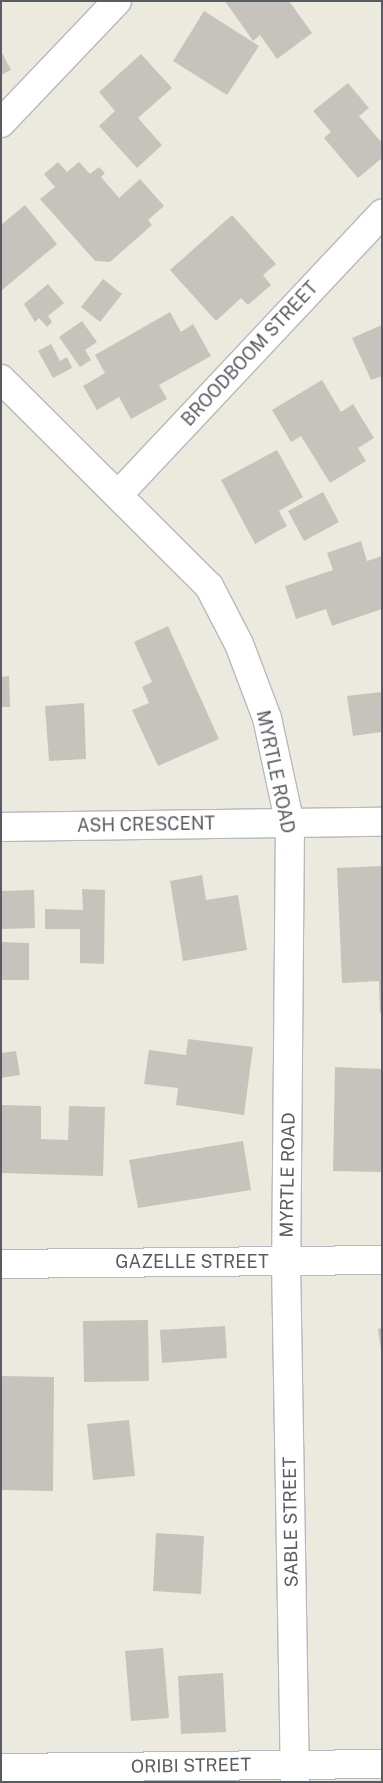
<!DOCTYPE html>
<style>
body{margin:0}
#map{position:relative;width:383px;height:1783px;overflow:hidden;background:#eceadf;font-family:"Public Sans",sans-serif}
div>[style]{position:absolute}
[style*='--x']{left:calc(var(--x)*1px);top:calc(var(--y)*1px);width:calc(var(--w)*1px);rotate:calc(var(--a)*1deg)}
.building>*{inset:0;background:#c6c3bc}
.roads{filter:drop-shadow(1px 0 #b7b9bf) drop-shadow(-1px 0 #b7b9bf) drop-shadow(0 1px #b7b9bf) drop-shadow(0 -1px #b7b9bf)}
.minor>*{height:28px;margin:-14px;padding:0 14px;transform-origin:14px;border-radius:14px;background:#fff}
span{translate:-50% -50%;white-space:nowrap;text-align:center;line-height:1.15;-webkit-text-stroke:4px #fff;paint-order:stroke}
.street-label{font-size:18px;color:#585b61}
.frame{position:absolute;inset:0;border:2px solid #585b61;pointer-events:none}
</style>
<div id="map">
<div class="building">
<div style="clip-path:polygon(225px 1px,289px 1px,312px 33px,277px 59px,260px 35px,253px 41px)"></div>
<div style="clip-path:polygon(204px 11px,259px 46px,227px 95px,173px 61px)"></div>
<div style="clip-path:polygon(1px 51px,11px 70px,1px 75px)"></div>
<div style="clip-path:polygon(141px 54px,172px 88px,138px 118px,162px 145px,137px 168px,99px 126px,115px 111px,99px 92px)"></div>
<div style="clip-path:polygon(348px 83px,369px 108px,359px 116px,382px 143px,382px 158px,358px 178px,324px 138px,331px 132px,313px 111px)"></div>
<div style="clip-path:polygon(58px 162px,67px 172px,79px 162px,90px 174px,99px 167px,105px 173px,101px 177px,119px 198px,140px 179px,164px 206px,148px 220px,152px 225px,110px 262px,95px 261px,40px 199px,55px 187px,44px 174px)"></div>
<div style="clip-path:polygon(25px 205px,57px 244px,1px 291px,1px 225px)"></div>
<div style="clip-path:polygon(232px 215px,276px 264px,263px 275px,271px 285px,248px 305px,241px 298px,216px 321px,170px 270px)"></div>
<div style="clip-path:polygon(103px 279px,122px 294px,100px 322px,81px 307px)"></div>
<div style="clip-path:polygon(48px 284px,64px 303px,48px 316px,52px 322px,47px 327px,39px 318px,35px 322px,24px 304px)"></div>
<div style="clip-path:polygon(170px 312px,181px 332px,193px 324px,211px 356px,159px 385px,167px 399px,131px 419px,119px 397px,97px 410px,83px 386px,105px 373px,95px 355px)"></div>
<div style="clip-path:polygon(82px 321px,97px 342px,85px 350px,91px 360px,80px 367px,59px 337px)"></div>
<div style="clip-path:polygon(382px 325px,382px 376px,371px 380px,352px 338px)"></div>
<div style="clip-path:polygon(51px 344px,60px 361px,67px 357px,72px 368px,53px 378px,38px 351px)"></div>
<div style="clip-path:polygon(322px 380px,341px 412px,353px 404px,374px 438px,358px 448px,366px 461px,330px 483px,301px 436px,291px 442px,272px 410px)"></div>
<div style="clip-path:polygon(277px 450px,303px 497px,279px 511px,287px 526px,255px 544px,221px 480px)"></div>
<div style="clip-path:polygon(323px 492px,339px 522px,304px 541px,288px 511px)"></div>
<div style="clip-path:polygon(361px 541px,367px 561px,382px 556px,382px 609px,332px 626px,326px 609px,296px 619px,285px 586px,333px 570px,327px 553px)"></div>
<div style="clip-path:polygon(168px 626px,219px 739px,158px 766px,132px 710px,149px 703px,142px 687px,152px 682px,134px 642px)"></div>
<div style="clip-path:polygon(9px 676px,10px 707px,1px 707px,1px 677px)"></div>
<div style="clip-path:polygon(382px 692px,382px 732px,353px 736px,347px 696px)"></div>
<div style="clip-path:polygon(84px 703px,86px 759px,49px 761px,45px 706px)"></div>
<div style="clip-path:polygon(382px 866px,382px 1013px,380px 1013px,379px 981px,342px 983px,337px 868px)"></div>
<div style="clip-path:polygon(202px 875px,206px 900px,238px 895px,247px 950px,183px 961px,170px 881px)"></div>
<div style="clip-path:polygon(82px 889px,105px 890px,104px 964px,80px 963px,80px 929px,45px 929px,45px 909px,83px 910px)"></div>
<div style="clip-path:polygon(34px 890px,35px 928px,1px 929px,1px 891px)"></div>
<div style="clip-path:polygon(1px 942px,29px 943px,29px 980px,1px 980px)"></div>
<div style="clip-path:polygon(188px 1039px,253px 1047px,244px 1115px,176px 1105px,178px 1088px,144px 1084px,149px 1050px,186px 1055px)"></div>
<div style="clip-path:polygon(16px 1051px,20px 1075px,1px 1078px,1px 1053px)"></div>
<div style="clip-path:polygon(335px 1067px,382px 1069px,382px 1172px,333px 1171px)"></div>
<div style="clip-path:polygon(1px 1105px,41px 1106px,41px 1139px,68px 1140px,69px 1106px,105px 1107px,103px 1176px,1px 1173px)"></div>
<div style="clip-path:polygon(243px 1141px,251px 1190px,138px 1208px,129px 1160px)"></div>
<div style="clip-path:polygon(148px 1320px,149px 1381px,84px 1382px,83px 1321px)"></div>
<div style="clip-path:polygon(225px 1326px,227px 1358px,162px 1363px,160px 1330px)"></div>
<div style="clip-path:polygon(382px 1328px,382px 1350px,381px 1350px,378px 1329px)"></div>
<div style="clip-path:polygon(1px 1376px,54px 1377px,53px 1491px,1px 1490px)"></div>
<div style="clip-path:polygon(129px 1420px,135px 1476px,93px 1480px,87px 1424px)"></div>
<div style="clip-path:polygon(156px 1533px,204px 1536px,201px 1594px,153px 1591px)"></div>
<div style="clip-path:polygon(163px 1648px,169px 1718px,131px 1721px,125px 1651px)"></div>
<div style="clip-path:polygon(223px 1673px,226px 1732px,181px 1734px,178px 1676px)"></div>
</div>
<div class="roads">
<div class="minor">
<div style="--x:1;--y:123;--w:168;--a:-46.4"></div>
<div style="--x:1;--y:379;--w:293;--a:44.9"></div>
<div style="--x:209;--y:586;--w:65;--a:62.7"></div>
<div style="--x:239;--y:644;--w:79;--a:69.3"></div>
<div style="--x:267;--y:718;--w:108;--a:77.8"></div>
<div style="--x:290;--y:824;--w:438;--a:90.5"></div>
<div style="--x:286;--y:1262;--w:520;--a:89.01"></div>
<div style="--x:118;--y:495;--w:386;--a:-46.8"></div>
<div style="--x:1;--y:827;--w:381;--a:-0.8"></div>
<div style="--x:1;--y:1264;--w:381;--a:-0.6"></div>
<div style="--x:1;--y:1768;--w:381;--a:-0.6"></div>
</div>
</div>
<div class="street-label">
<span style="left:250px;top:354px;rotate:-47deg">BROODBOOM STREET</span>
<span style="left:275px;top:772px;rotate:78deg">MYRTLE ROAD</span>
<span style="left:146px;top:825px;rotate:-1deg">ASH CRESCENT</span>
<span style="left:288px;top:1175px;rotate:-89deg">MYRTLE ROAD</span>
<span style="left:192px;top:1262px">GAZELLE STREET</span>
<span style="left:291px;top:1522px;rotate:-91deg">SABLE STREET</span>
<span style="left:191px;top:1766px;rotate:-1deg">ORIBI STREET</span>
</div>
<div class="frame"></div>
</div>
